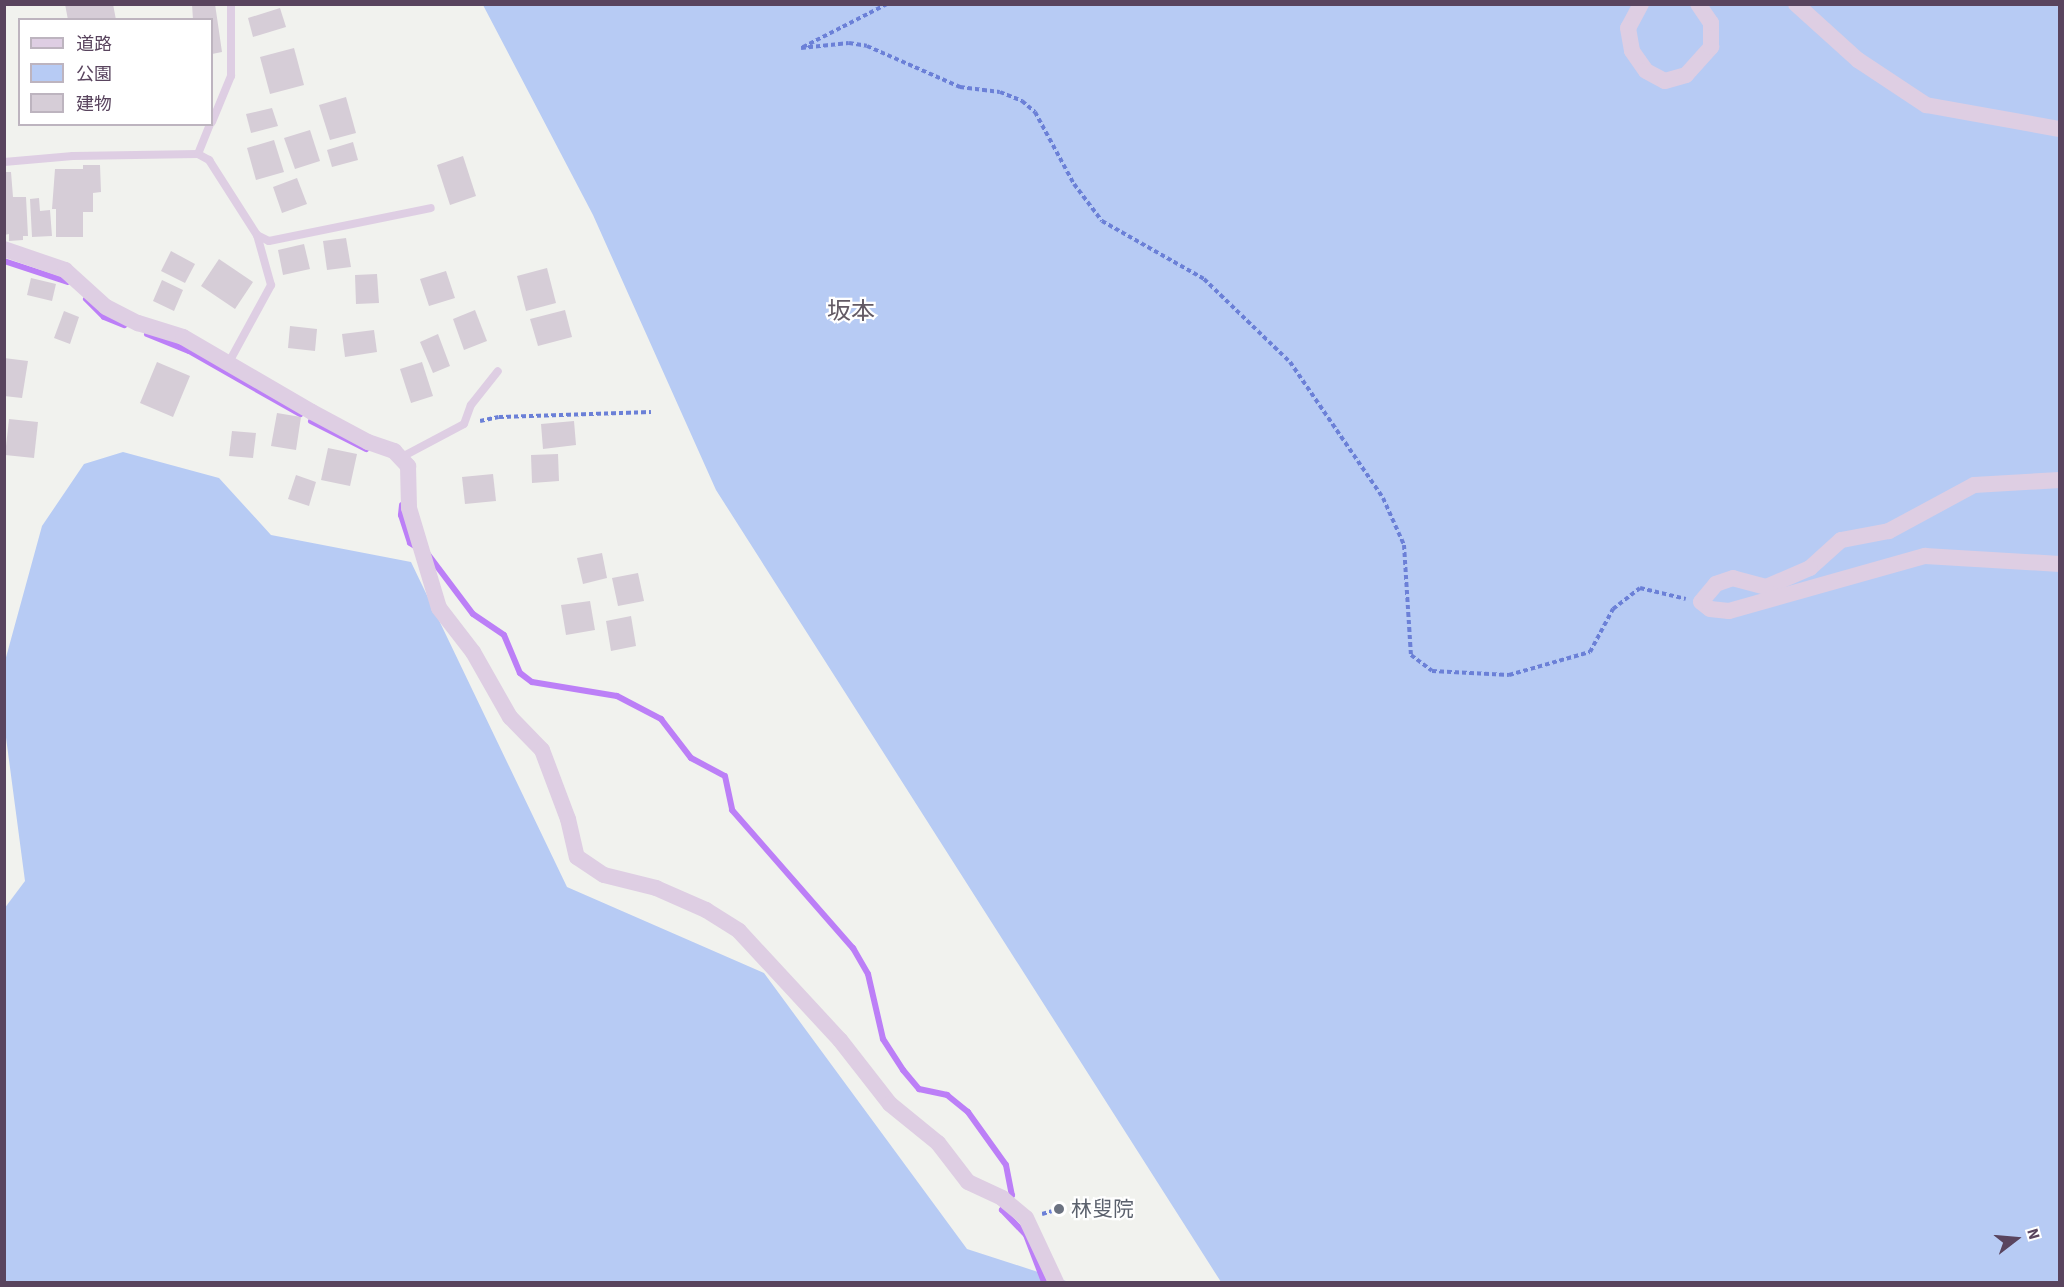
<!DOCTYPE html>
<meta charset="utf-8">
<style>
body{margin:0}
#map{position:relative;width:2064px;height:1287px;overflow:hidden;background:#f1f2ee;font-family:"Source Sans 3","Noto Sans JP",sans-serif}
div>[style]{position:absolute}
[style*='--x']{left:calc(var(--x)*1px);top:calc(var(--y)*1px);width:calc(var(--w)*1px);rotate:calc(var(--a)*1deg)}
.green>*{inset:0;background:#b7cbf4}
.stream>*{height:6px;margin:-3px;padding:0 3px;transform-origin:3px;border-radius:3px;background:#bc7ff7}
.building>*{inset:0;background:#d6cdd7}
.path>*{height:4px;margin-top:-2px;transform-origin:0;background:repeating-linear-gradient(90deg,#6b80d7 0 4.5px,transparent 0 7.5px)}
.service>*{height:8px;margin:-4px;padding:0 4px;transform-origin:4px;border-radius:4px;background:#decee3}
.minor>*{height:16px;margin:-8px;padding:0 8px;transform-origin:8px;border-radius:8px;background:#decee3}
.dots>*{width:16px;height:16px;translate:-50% -50%;box-sizing:border-box;border:3px solid #fff;border-radius:50%}
span{translate:-50% -50%;white-space:nowrap;text-align:center;line-height:1.15;-webkit-text-stroke:4.5px #fff;paint-order:stroke}
.worship-label{font-size:21px;color:#5b616d}
.left{translate:0 -50%;text-align:left}
.quarter-label{font-size:24px;color:#635a65}
.frame{position:absolute;inset:0;border:6px solid #59445e;pointer-events:none}
.legend{position:absolute;left:18px;top:18px;width:195px;height:108px;box-sizing:border-box;background:#fff;border:2px solid #bdb4bf;margin:0;padding:8px 10px;list-style:none;font-size:18px;color:#59445e}
.legend li{display:flex;align-items:center;gap:12px;height:30px}
.legend b{width:30px;border:2px solid #bdb4bf}
.north{position:absolute;left:1986px;top:1209px;width:60px;height:60px;-webkit-text-stroke:4px #fff;paint-order:stroke;rotate:74deg;font-size:16px;font-weight:700;line-height:24px;text-align:center;color:#59445e}
.north::after{content:'';display:block;margin:auto;width:21px;height:27px;background:#59445e;clip-path:polygon(50% 0,100% 100%,50% 72%,0 100%)}
</style>
<div id="map">
<div class="green">
<div style="clip-path:polygon(483px 5px,2059px 5px,2059px 1282px,1221px 1282px,716px 490px,593px 215px)"></div>
<div style="clip-path:polygon(123px 452px,219px 478px,271px 535px,411px 562px,567px 887px,764px 973px,967px 1249px,1069px 1282px,5px 1282px,4px 909px,25px 881px,5px 730px,5px 661px,42px 526px,84px 464px)"></div>
</div>
<div class="stream">
<div style="--x:4;--y:261;--w:67;--a:18.2"></div>
<div style="--x:86;--y:299;--w:25;--a:45"></div>
<div style="--x:104;--y:317;--w:22;--a:22"></div>
<div style="--x:147;--y:334;--w:45;--a:22"></div>
<div style="--x:189;--y:351;--w:128;--a:29.6"></div>
<div style="--x:311;--y:421;--w:62;--a:27"></div>
<div style="--x:402;--y:505;--w:10;--a:96"></div>
<div style="--x:401;--y:515;--w:29;--a:72"></div>
<div style="--x:410;--y:543;--w:9;--a:32"></div>
<div style="--x:427;--y:553;--w:76;--a:53"></div>
<div style="--x:473;--y:614;--w:37;--a:34"></div>
<div style="--x:504;--y:635;--w:41;--a:67.2"></div>
<div style="--x:520;--y:673;--w:15;--a:37"></div>
<div style="--x:532;--y:682;--w:86;--a:9.4"></div>
<div style="--x:617;--y:696;--w:50;--a:27.6"></div>
<div style="--x:661;--y:719;--w:49;--a:52.4"></div>
<div style="--x:691;--y:758;--w:38;--a:28"></div>
<div style="--x:725;--y:776;--w:35;--a:78"></div>
<div style="--x:732;--y:810;--w:184;--a:48.8"></div>
<div style="--x:853;--y:948;--w:30;--a:60"></div>
<div style="--x:868;--y:974;--w:67;--a:77"></div>
<div style="--x:883;--y:1039;--w:37;--a:57"></div>
<div style="--x:903;--y:1070;--w:25;--a:50"></div>
<div style="--x:919;--y:1089;--w:29;--a:12"></div>
<div style="--x:947;--y:1095;--w:27;--a:39"></div>
<div style="--x:968;--y:1112;--w:65;--a:54.4"></div>
<div style="--x:1006;--y:1165;--w:31;--a:79"></div>
<div style="--x:1012;--y:1195;--w:18;--a:124"></div>
<div style="--x:1002;--y:1210;--w:35;--a:46"></div>
<div style="--x:1026;--y:1235;--w:50;--a:69"></div>
</div>
<div class="building">
<div style="clip-path:polygon(65px 4px,113px 4px,116px 20px,68px 20px)"></div>
<div style="clip-path:polygon(192px 4px,215px 4px,222px 52px,212px 54px,212px 20px,193px 20px)"></div>
<div style="clip-path:polygon(280px 8px,286px 27px,253px 37px,248px 18px)"></div>
<div style="clip-path:polygon(294px 48px,304px 85px,270px 94px,260px 57px)"></div>
<div style="clip-path:polygon(346px 97px,356px 133px,330px 140px,319px 105px)"></div>
<div style="clip-path:polygon(272px 108px,278px 126px,251px 133px,246px 114px)"></div>
<div style="clip-path:polygon(310px 130px,320px 161px,295px 169px,284px 138px)"></div>
<div style="clip-path:polygon(274px 140px,284px 172px,256px 180px,247px 148px)"></div>
<div style="clip-path:polygon(353px 142px,358px 160px,332px 167px,327px 150px)"></div>
<div style="clip-path:polygon(463px 156px,476px 196px,450px 205px,437px 165px)"></div>
<div style="clip-path:polygon(83px 165px,100px 165px,101px 192px,93px 193px,93px 212px,83px 212px,83px 237px,56px 237px,56px 209px,52px 209px,55px 169px,83px 169px)"></div>
<div style="clip-path:polygon(4px 172px,11px 172px,13px 197px,26px 197px,28px 236px,23px 236px,23px 240px,9px 241px,9px 234px,4px 235px)"></div>
<div style="clip-path:polygon(297px 178px,307px 204px,282px 213px,273px 187px)"></div>
<div style="clip-path:polygon(39px 198px,40px 211px,50px 210px,52px 236px,32px 237px,30px 199px)"></div>
<div style="clip-path:polygon(346px 238px,351px 267px,327px 270px,323px 241px)"></div>
<div style="clip-path:polygon(304px 244px,310px 269px,283px 275px,278px 250px)"></div>
<div style="clip-path:polygon(171px 251px,195px 264px,185px 283px,161px 271px)"></div>
<div style="clip-path:polygon(219px 259px,253px 282px,235px 309px,201px 286px)"></div>
<div style="clip-path:polygon(547px 268px,556px 303px,526px 311px,517px 276px)"></div>
<div style="clip-path:polygon(446px 271px,455px 298px,429px 306px,420px 279px)"></div>
<div style="clip-path:polygon(377px 274px,379px 303px,356px 304px,355px 275px)"></div>
<div style="clip-path:polygon(31px 278px,56px 284px,52px 301px,27px 295px)"></div>
<div style="clip-path:polygon(162px 280px,183px 290px,174px 311px,153px 301px)"></div>
<div style="clip-path:polygon(475px 310px,487px 341px,464px 350px,453px 319px)"></div>
<div style="clip-path:polygon(565px 310px,572px 337px,538px 346px,530px 319px)"></div>
<div style="clip-path:polygon(64px 311px,79px 317px,70px 344px,54px 338px)"></div>
<div style="clip-path:polygon(290px 326px,317px 329px,315px 351px,288px 348px)"></div>
<div style="clip-path:polygon(374px 330px,377px 352px,345px 357px,342px 334px)"></div>
<div style="clip-path:polygon(438px 334px,450px 366px,433px 373px,420px 342px)"></div>
<div style="clip-path:polygon(4px 358px,28px 361px,22px 398px,4px 396px)"></div>
<div style="clip-path:polygon(157px 362px,190px 376px,173px 417px,140px 403px)"></div>
<div style="clip-path:polygon(422px 362px,433px 396px,411px 403px,400px 369px)"></div>
<div style="clip-path:polygon(277px 413px,301px 417px,296px 450px,271px 446px)"></div>
<div style="clip-path:polygon(9px 419px,38px 422px,34px 458px,5px 455px)"></div>
<div style="clip-path:polygon(574px 421px,576px 445px,543px 449px,541px 424px)"></div>
<div style="clip-path:polygon(232px 431px,256px 433px,253px 458px,229px 456px)"></div>
<div style="clip-path:polygon(328px 448px,357px 454px,350px 486px,321px 480px)"></div>
<div style="clip-path:polygon(558px 454px,559px 481px,532px 483px,531px 455px)"></div>
<div style="clip-path:polygon(493px 474px,496px 501px,465px 504px,462px 477px)"></div>
<div style="clip-path:polygon(296px 475px,316px 482px,309px 506px,288px 499px)"></div>
<div style="clip-path:polygon(602px 553px,607px 578px,583px 584px,577px 558px)"></div>
<div style="clip-path:polygon(638px 573px,644px 601px,618px 606px,612px 578px)"></div>
<div style="clip-path:polygon(590px 601px,595px 630px,566px 635px,561px 605px)"></div>
<div style="clip-path:polygon(631px 616px,636px 646px,611px 651px,606px 621px)"></div>
</div>
<div class="path">
<div style="--x:887;--y:4;--w:97;--a:152.9"></div>
<div style="--x:801;--y:48;--w:48;--a:-5.9"></div>
<div style="--x:849;--y:43;--w:18;--a:9"></div>
<div style="--x:867;--y:46;--w:102;--a:23.8"></div>
<div style="--x:960;--y:87;--w:40;--a:7.1"></div>
<div style="--x:1000;--y:92;--w:24;--a:22"></div>
<div style="--x:1022;--y:101;--w:17;--a:40"></div>
<div style="--x:1035;--y:112;--w:82;--a:61.6"></div>
<div style="--x:1074;--y:184;--w:46;--a:52.9"></div>
<div style="--x:1102;--y:221;--w:117;--a:29.6"></div>
<div style="--x:1204;--y:279;--w:120;--a:44"></div>
<div style="--x:1290;--y:362;--w:165;--a:55.6"></div>
<div style="--x:1383;--y:498;--w:51;--a:65.9"></div>
<div style="--x:1404;--y:545;--w:110;--a:86.4"></div>
<div style="--x:1411;--y:655;--w:26;--a:37"></div>
<div style="--x:1432;--y:671;--w:77;--a:3"></div>
<div style="--x:1509;--y:675;--w:84;--a:-15.9"></div>
<div style="--x:1590;--y:652;--w:49;--a:-61.9"></div>
<div style="--x:1613;--y:609;--w:34;--a:-38"></div>
<div style="--x:1640;--y:588;--w:47;--a:13.4"></div>
<div style="--x:480;--y:421;--w:19;--a:-12"></div>
<div style="--x:499;--y:417;--w:152;--a:-1.9"></div>
<div style="--x:1042;--y:1214;--w:15;--a:-16"></div>
</div>
<div class="service">
<div style="--x:212;--y:122;--w:50;--a:-67.6"></div>
<div style="--x:231;--y:76;--w:72;--a:-90"></div>
<div style="--x:198;--y:154;--w:32;--a:-68"></div>
<div style="--x:4;--y:162;--w:69;--a:-5"></div>
<div style="--x:73;--y:156;--w:125;--a:-0.9"></div>
<div style="--x:198;--y:154;--w:13;--a:29"></div>
<div style="--x:209;--y:160;--w:89;--a:57.4"></div>
<div style="--x:257;--y:235;--w:13;--a:27"></div>
<div style="--x:269;--y:241;--w:165;--a:-11.5"></div>
<div style="--x:228;--y:364;--w:90;--a:-61.4"></div>
<div style="--x:271;--y:285;--w:52;--a:-105.6"></div>
<div style="--x:400;--y:458;--w:72;--a:-28"></div>
<div style="--x:464;--y:424;--w:20;--a:-70"></div>
<div style="--x:471;--y:405;--w:43;--a:-51.5"></div>
</div>
<div class="minor">
<div style="--x:1641;--y:4;--w:27;--a:118"></div>
<div style="--x:1628;--y:28;--w:23;--a:80"></div>
<div style="--x:1632;--y:51;--w:24;--a:55"></div>
<div style="--x:1646;--y:71;--w:21;--a:28"></div>
<div style="--x:1665;--y:81;--w:22;--a:-16"></div>
<div style="--x:1686;--y:75;--w:38;--a:-48"></div>
<div style="--x:1711;--y:47;--w:24;--a:-90"></div>
<div style="--x:1711;--y:23;--w:23;--a:-124"></div>
<div style="--x:1796;--y:4;--w:84;--a:42.1"></div>
<div style="--x:1858;--y:60;--w:82;--a:33.5"></div>
<div style="--x:1926;--y:105;--w:136;--a:10.2"></div>
<div style="--x:4;--y:249;--w:65;--a:19"></div>
<div style="--x:65;--y:270;--w:55;--a:42.1"></div>
<div style="--x:106;--y:307;--w:36;--a:27"></div>
<div style="--x:138;--y:323;--w:47;--a:17.3"></div>
<div style="--x:183;--y:337;--w:149;--a:30.2"></div>
<div style="--x:312;--y:412;--w:64;--a:28.2"></div>
<div style="--x:368;--y:442;--w:28;--a:19"></div>
<div style="--x:394;--y:451;--w:21;--a:47"></div>
<div style="--x:408;--y:466;--w:42;--a:88.6"></div>
<div style="--x:409;--y:508;--w:104;--a:73.3"></div>
<div style="--x:439;--y:608;--w:56;--a:52.3"></div>
<div style="--x:473;--y:652;--w:75;--a:60.4"></div>
<div style="--x:510;--y:717;--w:46;--a:45.9"></div>
<div style="--x:542;--y:750;--w:74;--a:69.4"></div>
<div style="--x:568;--y:819;--w:39;--a:77"></div>
<div style="--x:577;--y:857;--w:32;--a:34"></div>
<div style="--x:604;--y:875;--w:54;--a:14"></div>
<div style="--x:656;--y:888;--w:55;--a:23.7"></div>
<div style="--x:706;--y:910;--w:39;--a:32"></div>
<div style="--x:739;--y:931;--w:149;--a:47.2"></div>
<div style="--x:840;--y:1040;--w:81;--a:52"></div>
<div style="--x:890;--y:1104;--w:62;--a:39.1"></div>
<div style="--x:938;--y:1143;--w:49;--a:52.4"></div>
<div style="--x:968;--y:1182;--w:38;--a:25"></div>
<div style="--x:1002;--y:1198;--w:31;--a:40"></div>
<div style="--x:1026;--y:1218;--w:71;--a:64.9"></div>
<div style="--x:2060;--y:480;--w:86;--a:176.7"></div>
<div style="--x:1974;--y:485;--w:97;--a:151.6"></div>
<div style="--x:1889;--y:531;--w:49;--a:169.4"></div>
<div style="--x:1841;--y:540;--w:42;--a:137.9"></div>
<div style="--x:1810;--y:568;--w:48;--a:156.6"></div>
<div style="--x:1766;--y:587;--w:34;--a:-165"></div>
<div style="--x:1733;--y:578;--w:18;--a:161"></div>
<div style="--x:1716;--y:584;--w:23;--a:130"></div>
<div style="--x:1701;--y:602;--w:11;--a:38"></div>
<div style="--x:1710;--y:609;--w:19;--a:6"></div>
<div style="--x:1729;--y:611;--w:204;--a:-15.7"></div>
<div style="--x:1925;--y:556;--w:135;--a:3.4"></div>
</div>
<div class="dots">
<div style="left:1059px;top:1209px;background:#6b7280"></div>
</div>
<div class="worship-label">
<span class="left" style="left:1071px;top:1209px">林叟院</span>
</div>
<div class="quarter-label">
<span style="left:851px;top:312px">坂本</span>
</div>
<div class="frame"></div>
<ul class="legend">
<li><b style="height:8px;background:#decee3"></b>道路</li>
<li><b style="height:16px;background:#b7cbf4"></b>公園</li>
<li><b style="height:16px;background:#d6cdd7"></b>建物</li>
</ul>
<div class="north">N</div>
</div>
